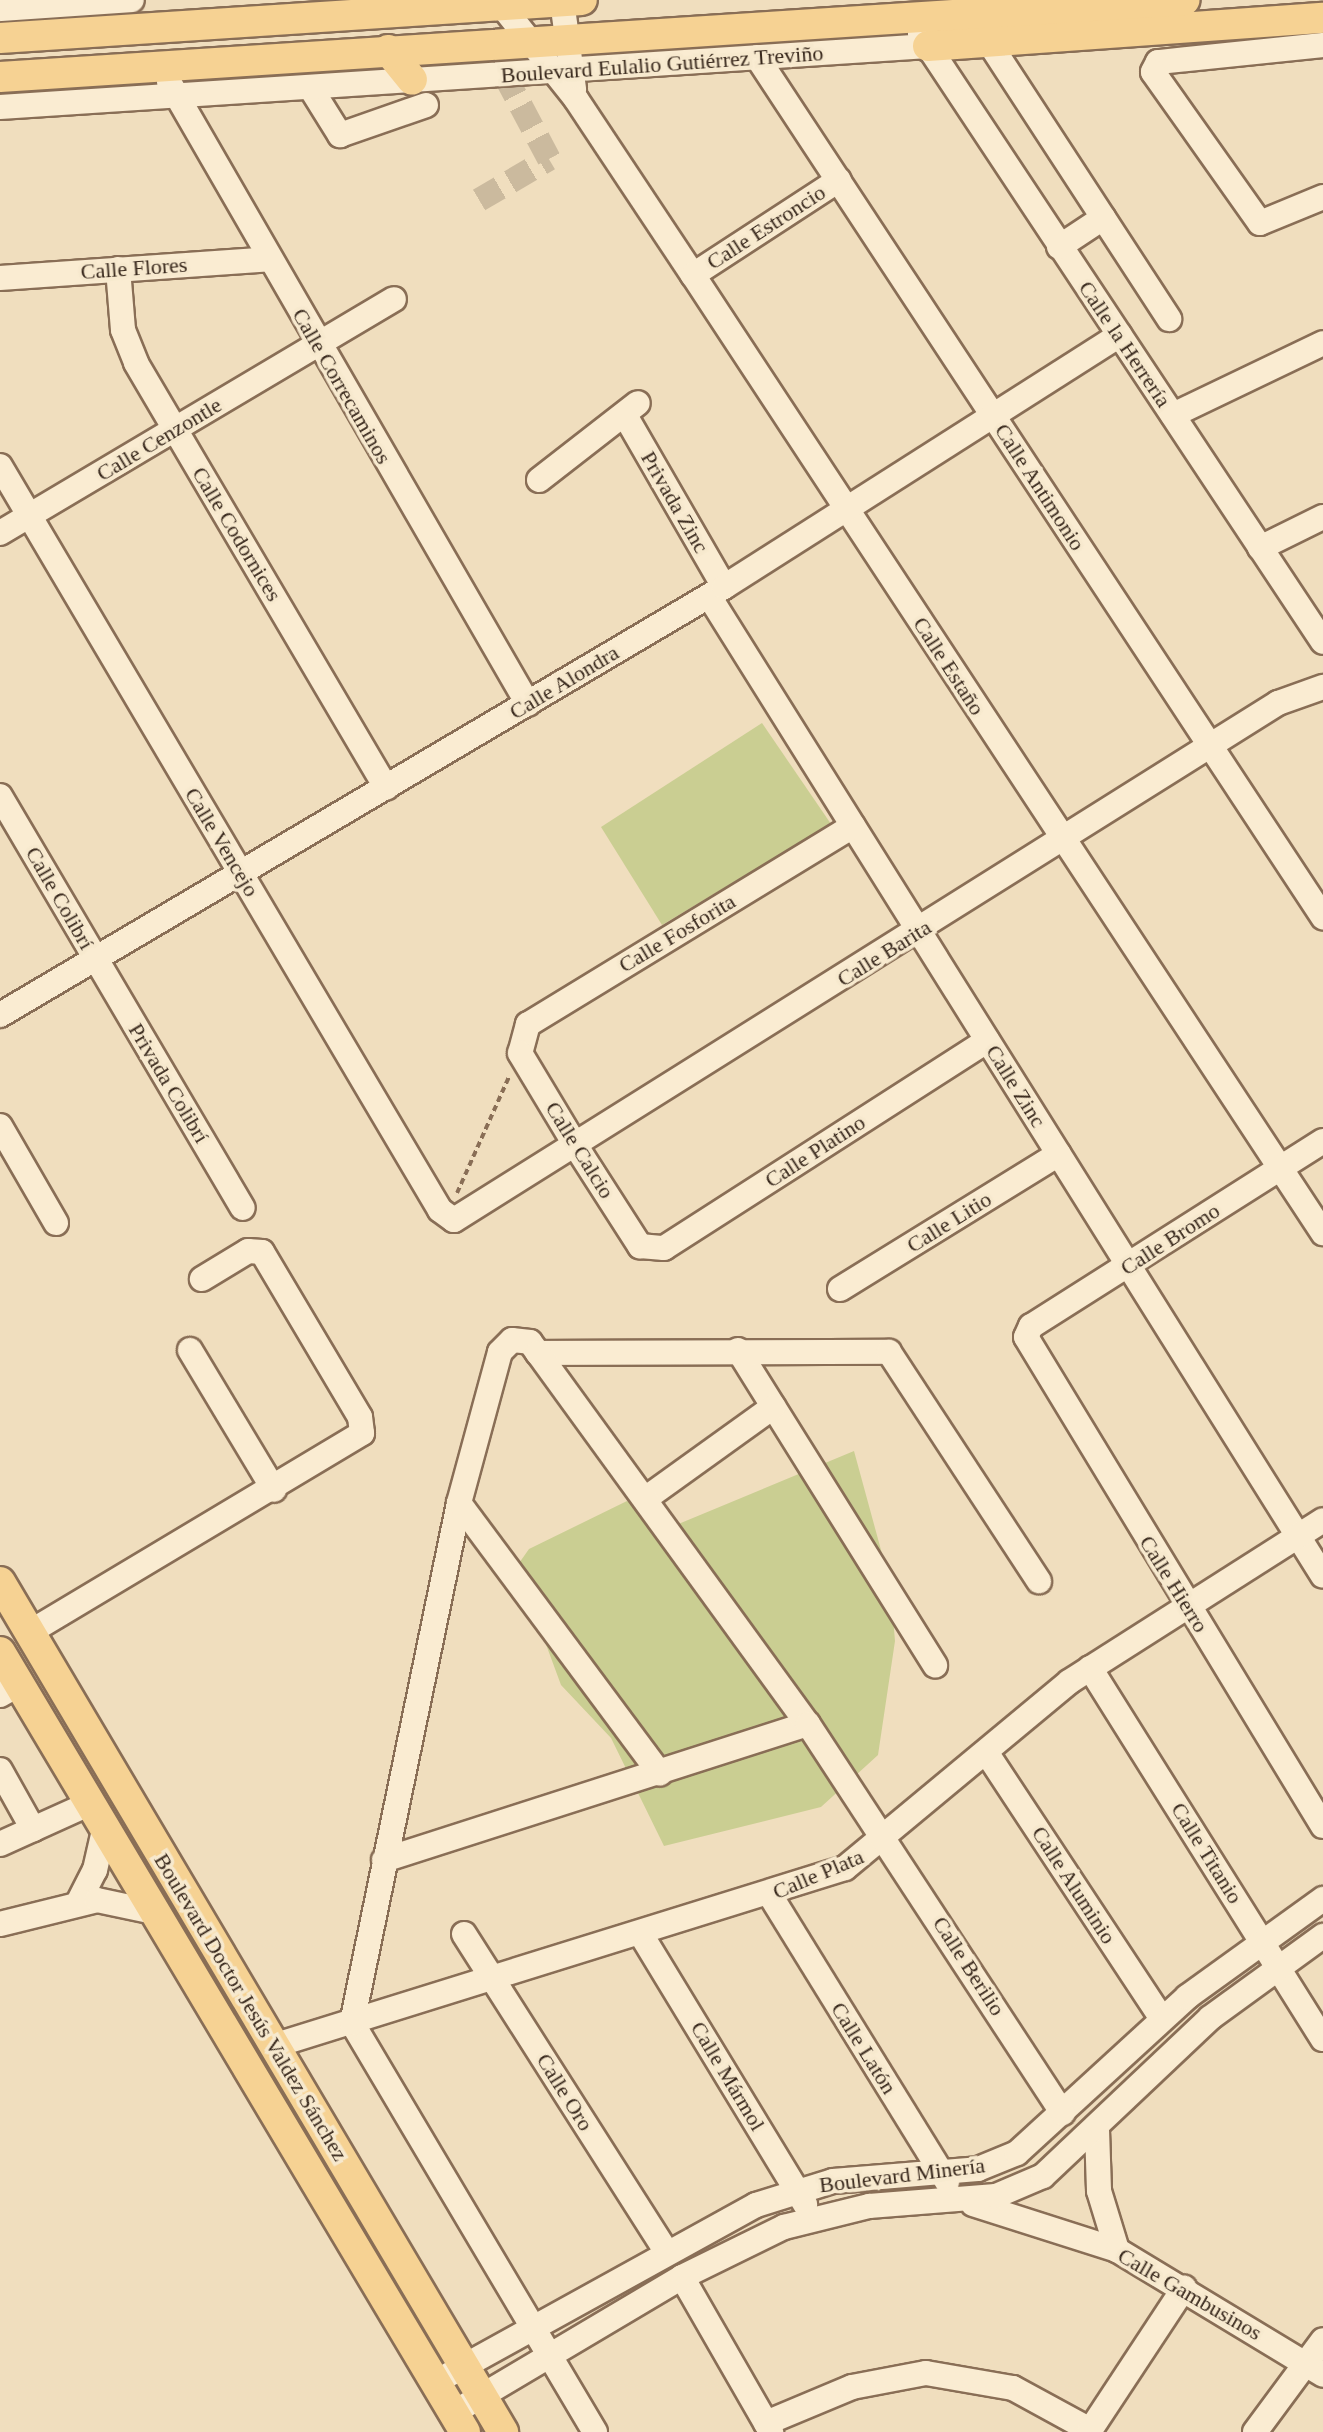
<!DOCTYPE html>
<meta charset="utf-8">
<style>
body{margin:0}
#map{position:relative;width:1323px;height:2432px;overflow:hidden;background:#f0debe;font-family:Georgia,serif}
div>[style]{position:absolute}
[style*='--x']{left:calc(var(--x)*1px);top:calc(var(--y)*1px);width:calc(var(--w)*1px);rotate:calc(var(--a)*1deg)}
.green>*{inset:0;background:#cace92}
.minor-tunnel>*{height:24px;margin-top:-12px;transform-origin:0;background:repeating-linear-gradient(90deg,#cbba9e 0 24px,transparent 0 36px)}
.path>*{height:4px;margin-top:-2px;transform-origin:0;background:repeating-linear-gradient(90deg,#896e56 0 6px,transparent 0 10px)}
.roads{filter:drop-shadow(2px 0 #896e56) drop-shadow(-2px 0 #896e56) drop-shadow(0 2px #896e56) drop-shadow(0 -2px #896e56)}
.minor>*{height:24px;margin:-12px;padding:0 12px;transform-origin:12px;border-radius:12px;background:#faecd2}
.major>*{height:30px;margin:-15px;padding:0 15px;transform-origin:15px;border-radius:15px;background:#f6d293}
span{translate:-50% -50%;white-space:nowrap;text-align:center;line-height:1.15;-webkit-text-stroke:7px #f7e9ce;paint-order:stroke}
.street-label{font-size:22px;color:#38281c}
</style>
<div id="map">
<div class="green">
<div style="clip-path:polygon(762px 723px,831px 824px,662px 925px,601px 827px)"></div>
<div style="clip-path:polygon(854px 1451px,890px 1583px,895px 1641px,878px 1755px,821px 1807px,664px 1846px,611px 1738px,561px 1685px,517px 1566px,529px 1549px,627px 1501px,676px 1525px)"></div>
</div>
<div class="minor-tunnel">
<div style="--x:479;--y:200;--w:81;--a:-30.4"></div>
<div style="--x:549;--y:159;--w:94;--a:-117.9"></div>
</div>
<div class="path">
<div style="--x:457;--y:1193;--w:127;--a:-65.9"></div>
</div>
<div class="roads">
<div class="minor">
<div style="--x:562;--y:1;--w:89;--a:82.2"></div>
<div style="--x:502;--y:6;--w:119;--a:51.5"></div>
<div style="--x:576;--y:99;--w:211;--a:56.4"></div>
<div style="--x:693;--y:275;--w:1147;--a:56.67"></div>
<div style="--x:0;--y:9;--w:132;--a:-3.9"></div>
<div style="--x:920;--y:34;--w:729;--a:56.46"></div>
<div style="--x:988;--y:41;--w:332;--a:56.9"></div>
<div style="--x:1323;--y:45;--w:166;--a:174.1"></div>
<div style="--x:1158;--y:62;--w:11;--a:117"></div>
<div style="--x:1153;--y:72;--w:185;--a:54.7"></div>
<div style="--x:1260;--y:223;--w:68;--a:-22.4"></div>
<div style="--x:757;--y:57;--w:1030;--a:56.65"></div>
<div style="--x:169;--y:82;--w:718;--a:60.01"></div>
<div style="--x:310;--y:87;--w:57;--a:58"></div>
<div style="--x:340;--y:135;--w:91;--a:-19.2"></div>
<div style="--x:0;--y:107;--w:930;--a:-3.76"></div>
<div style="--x:1059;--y:247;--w:53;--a:-33.4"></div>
<div style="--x:118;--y:269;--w:61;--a:85.3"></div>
<div style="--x:123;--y:330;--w:35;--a:68"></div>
<div style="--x:136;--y:363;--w:493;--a:59.5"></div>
<div style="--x:693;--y:275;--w:174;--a:-33.1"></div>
<div style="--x:0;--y:278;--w:270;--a:-4"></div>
<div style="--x:1173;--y:415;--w:166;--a:-25.6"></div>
<div style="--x:626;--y:417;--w:196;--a:60"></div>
<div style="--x:0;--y:466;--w:864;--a:59.4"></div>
<div style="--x:440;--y:1210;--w:17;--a:36"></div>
<div style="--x:454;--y:1220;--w:973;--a:-32.11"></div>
<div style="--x:1278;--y:703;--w:48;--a:-19.6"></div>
<div style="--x:539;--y:480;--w:125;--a:-37.9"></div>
<div style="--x:0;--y:533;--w:458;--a:-30.7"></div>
<div style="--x:1260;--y:548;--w:70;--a:-26.2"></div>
<div style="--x:709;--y:596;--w:1156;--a:57.93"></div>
<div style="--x:0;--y:796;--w:478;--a:59.5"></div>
<div style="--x:853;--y:826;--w:381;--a:148.6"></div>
<div style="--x:528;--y:1024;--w:30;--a:105"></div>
<div style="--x:520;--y:1053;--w:111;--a:59"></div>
<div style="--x:577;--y:1148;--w:117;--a:57.3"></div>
<div style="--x:640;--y:1246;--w:24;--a:5"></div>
<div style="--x:664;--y:1248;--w:384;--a:-32.7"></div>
<div style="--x:0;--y:1015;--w:841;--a:-30.59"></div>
<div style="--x:724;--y:587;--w:469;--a:-32.5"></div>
<div style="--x:0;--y:1126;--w:112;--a:60"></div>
<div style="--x:1323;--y:1141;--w:346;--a:147.6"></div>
<div style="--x:1031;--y:1326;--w:12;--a:114"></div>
<div style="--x:1026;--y:1337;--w:572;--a:58.73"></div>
<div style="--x:840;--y:1289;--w:257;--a:-31.7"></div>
<div style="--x:190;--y:1350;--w:163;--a:59"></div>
<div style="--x:738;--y:1350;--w:372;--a:58"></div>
<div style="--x:538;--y:1353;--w:351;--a:-0.2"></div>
<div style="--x:889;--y:1352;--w:274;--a:56.8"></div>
<div style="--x:645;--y:1499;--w:158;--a:-35.7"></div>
<div style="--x:459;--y:1503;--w:337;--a:53.4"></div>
<div style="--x:30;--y:1632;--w:387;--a:-30.9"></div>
<div style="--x:362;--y:1433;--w:16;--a:-97"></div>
<div style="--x:360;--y:1417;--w:192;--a:-120.7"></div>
<div style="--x:262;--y:1252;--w:14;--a:-176"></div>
<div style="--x:248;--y:1251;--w:54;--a:148.7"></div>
<div style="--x:1090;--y:1668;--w:438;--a:57.9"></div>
<div style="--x:0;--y:1695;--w:22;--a:-30"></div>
<div style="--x:986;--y:1752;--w:320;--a:56.6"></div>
<div style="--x:0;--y:1770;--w:68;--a:60.8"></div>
<div style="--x:0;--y:1844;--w:100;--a:-24.3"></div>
<div style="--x:384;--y:1860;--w:445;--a:-17.8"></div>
<div style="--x:770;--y:1895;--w:337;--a:58.3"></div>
<div style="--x:78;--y:1903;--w:37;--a:-63"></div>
<div style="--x:95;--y:1870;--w:45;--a:-77.2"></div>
<div style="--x:0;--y:1924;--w:100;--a:-13.9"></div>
<div style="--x:97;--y:1900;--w:62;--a:12"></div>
<div style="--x:464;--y:1934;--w:376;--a:57.5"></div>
<div style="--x:642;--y:1936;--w:314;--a:58.7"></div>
<div style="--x:273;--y:2046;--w:599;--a:-17.29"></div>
<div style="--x:845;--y:1868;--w:291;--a:-39.7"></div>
<div style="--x:1069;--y:1682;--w:301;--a:-32.5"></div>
<div style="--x:1097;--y:2130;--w:61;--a:88.1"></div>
<div style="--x:1099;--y:2191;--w:62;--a:73"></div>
<div style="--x:973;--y:2204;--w:151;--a:17.7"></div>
<div style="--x:1117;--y:2250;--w:241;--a:31.2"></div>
<div style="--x:682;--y:2277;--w:179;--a:60.1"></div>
<div style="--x:450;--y:2374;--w:350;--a:-28.9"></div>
<div style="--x:756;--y:2205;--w:81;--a:-17.3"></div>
<div style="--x:833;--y:2181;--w:145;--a:-4.7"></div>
<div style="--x:978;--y:2169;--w:42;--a:-22.3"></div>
<div style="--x:1017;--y:2153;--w:231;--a:-42.5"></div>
<div style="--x:1187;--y:1997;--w:168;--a:-35.8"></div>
<div style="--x:453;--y:2413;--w:266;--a:-30.7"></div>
<div style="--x:682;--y:2277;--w:114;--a:-26.1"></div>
<div style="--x:784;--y:2227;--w:88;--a:-13.9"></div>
<div style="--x:869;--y:2206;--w:127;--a:-4.5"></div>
<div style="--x:996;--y:2196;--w:51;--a:-23.1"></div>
<div style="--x:1043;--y:2176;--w:230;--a:-43.4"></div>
<div style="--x:1210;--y:2018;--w:140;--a:-36"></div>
<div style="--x:766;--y:2423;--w:93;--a:-22.7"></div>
<div style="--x:852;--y:2387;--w:75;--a:-10.7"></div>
<div style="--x:926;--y:2373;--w:88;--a:9.8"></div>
<div style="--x:1013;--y:2388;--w:88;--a:28.6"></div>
<div style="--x:595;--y:2432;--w:476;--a:-120.7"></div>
<div style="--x:352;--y:2023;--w:531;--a:-78.37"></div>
<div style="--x:459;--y:1503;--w:156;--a:-74.8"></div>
<div style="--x:500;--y:1352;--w:17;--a:-45"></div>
<div style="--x:512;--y:1340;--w:18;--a:6"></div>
<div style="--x:530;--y:1342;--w:14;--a:54"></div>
<div style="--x:538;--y:1353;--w:459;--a:54"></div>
<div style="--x:808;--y:1724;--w:465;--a:56.8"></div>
<div style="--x:1089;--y:2432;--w:173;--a:-56.6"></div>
<div style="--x:1255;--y:2432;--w:114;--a:-53.5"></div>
</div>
<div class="major">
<div style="--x:0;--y:38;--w:583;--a:-3.74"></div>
<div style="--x:928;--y:46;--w:396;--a:-4.1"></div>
<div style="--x:388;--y:50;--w:38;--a:51"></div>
<div style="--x:0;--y:77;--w:1187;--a:-3.72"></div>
<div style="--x:0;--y:1582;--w:988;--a:59.38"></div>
<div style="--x:0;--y:1652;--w:908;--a:59.2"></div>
</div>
</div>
<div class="street-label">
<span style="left:662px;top:64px;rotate:-4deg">Boulevard Eulalio Gutiérrez Treviño</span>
<span style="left:766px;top:227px;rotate:-33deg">Calle Estroncio</span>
<span style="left:134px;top:268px;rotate:-4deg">Calle Flores</span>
<span style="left:1125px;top:344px;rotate:56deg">Calle la Herrería</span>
<span style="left:342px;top:386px;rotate:60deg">Calle Correcaminos</span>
<span style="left:159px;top:439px;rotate:-31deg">Calle Cenzontle</span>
<span style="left:1040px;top:487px;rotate:57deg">Calle Antimonio</span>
<span style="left:675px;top:502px;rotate:60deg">Privada Zinc</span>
<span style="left:237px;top:534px;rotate:59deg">Calle Codornices</span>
<span style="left:949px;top:666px;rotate:57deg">Calle Estaño</span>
<span style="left:564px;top:682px;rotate:-31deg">Calle Alondra</span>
<span style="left:222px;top:842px;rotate:59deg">Calle Vencejo</span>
<span style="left:60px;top:898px;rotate:60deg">Calle Colibrí</span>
<span style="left:677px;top:933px;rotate:-31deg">Calle Fosforita</span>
<span style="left:884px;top:953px;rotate:-32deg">Calle Barita</span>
<span style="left:169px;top:1083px;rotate:59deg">Privada Colibrí</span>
<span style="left:1016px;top:1086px;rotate:58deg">Calle Zinc</span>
<span style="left:580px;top:1150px;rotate:58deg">Calle Calcio</span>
<span style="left:815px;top:1151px;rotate:-33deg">Calle Platino</span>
<span style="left:949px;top:1222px;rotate:-32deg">Calle Litio</span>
<span style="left:1170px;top:1239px;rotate:-33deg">Calle Bromo</span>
<span style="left:1174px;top:1584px;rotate:58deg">Calle Hierro</span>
<span style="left:1207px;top:1853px;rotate:58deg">Calle Titanio</span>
<span style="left:818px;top:1874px;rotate:-23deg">Calle Plata</span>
<span style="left:1074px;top:1885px;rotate:57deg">Calle Aluminio</span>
<span style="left:969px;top:1966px;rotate:57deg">Calle Berilio</span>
<span style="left:251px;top:2007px;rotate:59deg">Boulevard Doctor Jesús Valdez Sánchez</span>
<span style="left:864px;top:2048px;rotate:58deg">Calle Latón</span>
<span style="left:728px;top:2076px;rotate:59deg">Calle Mármol</span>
<span style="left:565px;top:2092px;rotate:58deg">Calle Oro</span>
<span style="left:902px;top:2175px;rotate:-7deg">Boulevard Minería</span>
<span style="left:1190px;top:2294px;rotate:30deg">Calle Gambusinos</span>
</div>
</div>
